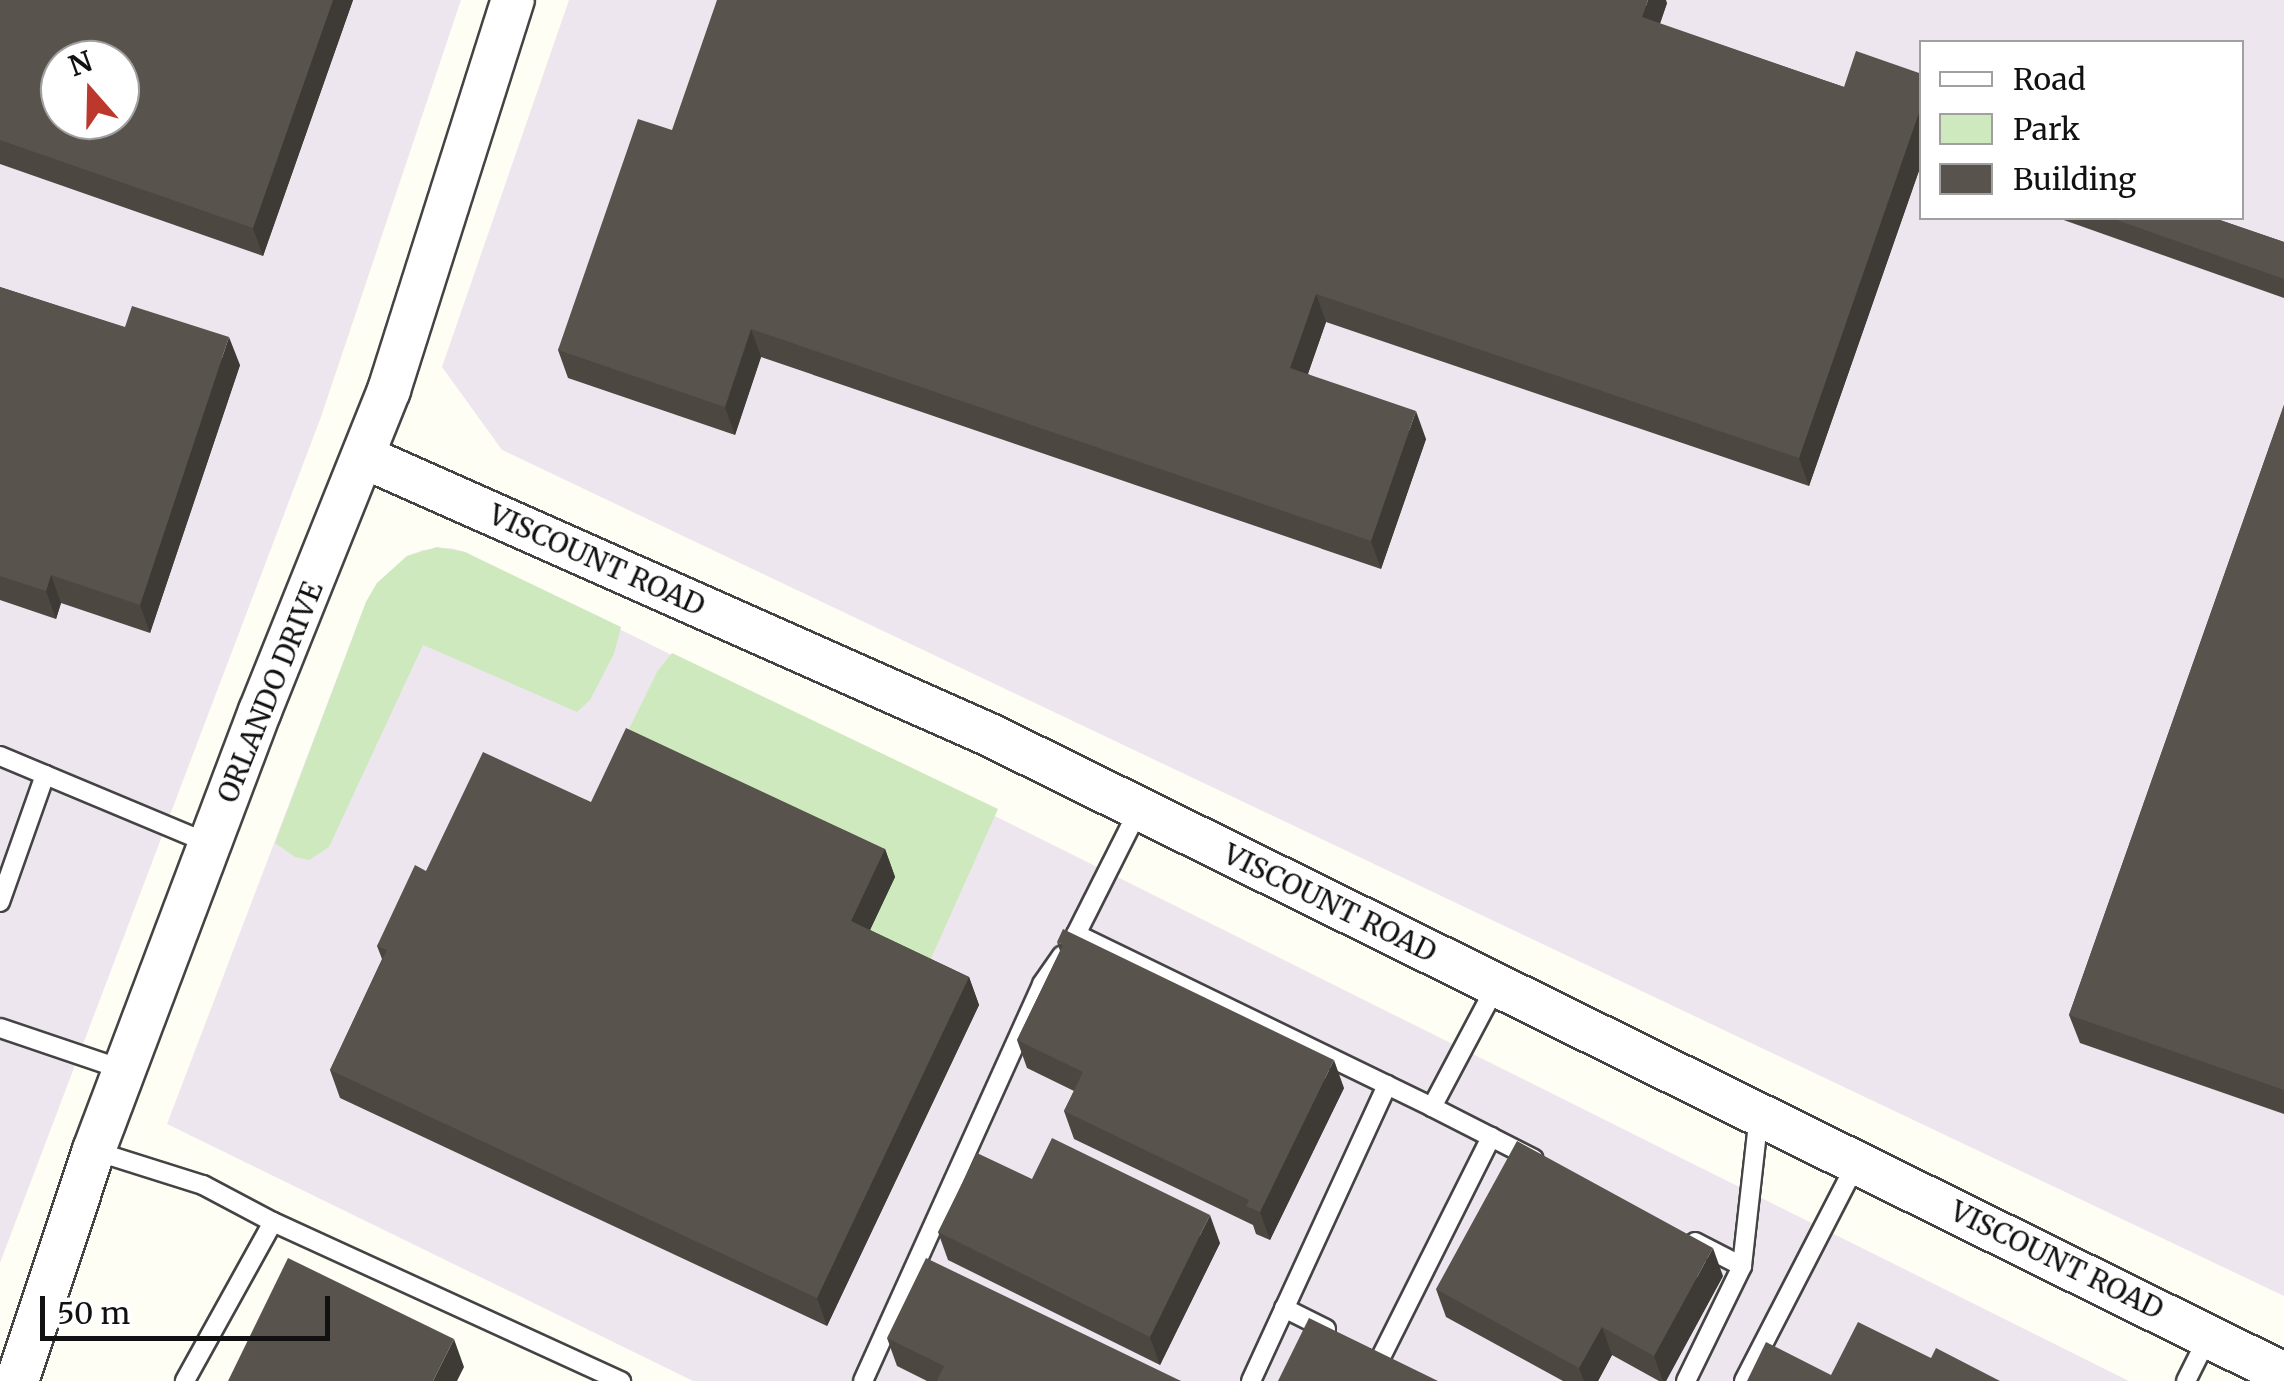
<!DOCTYPE html>
<style>
body{margin:0}
#map{position:relative;width:2284px;height:1381px;overflow:hidden;background:#fefef5;font-family:Merriweather,serif}
div>[style]{position:absolute}
[style*='--x']{left:calc(var(--x)*1px);top:calc(var(--y)*1px);width:calc(var(--w)*1px);rotate:calc(var(--a)*1deg)}
.industrial>*{inset:0;background:#eee6ee}
.green>*{inset:0;background:#cfe9bf}
.roads{filter:drop-shadow(2px 0 #444) drop-shadow(-2px 0 #444) drop-shadow(0 2px #444) drop-shadow(0 -2px #444)}
.service>*{height:18px;margin:-9px;padding:0 9px;transform-origin:9px;border-radius:9px;background:#fff}
.tertiary>*{height:42px;margin:-21px;padding:0 21px;transform-origin:21px;border-radius:21px;background:#fff}
.wall>*{inset:0;background:#4d4742}
.shaded-wall>*{inset:0;background:#3e3a36}
.building>*{inset:0;background:#59534d}
span{translate:-50% -50%;white-space:nowrap;text-align:center;line-height:1.15;-webkit-text-stroke:10px #fff;paint-order:stroke}
.street-label{font-size:28px;color:#111}
.legend{position:absolute;left:1919px;top:40px;width:325px;height:180px;box-sizing:border-box;background:#fff;border:2px solid #a0a0a0;margin:0;padding:12px 18px;list-style:none;font-size:30px;color:#111}
.legend li{display:flex;align-items:center;gap:20px;height:50px}
.legend b{width:50px;border:2px solid #a0a0a0}
.north{position:absolute;left:40px;top:40px;width:100px;height:100px;box-sizing:border-box;background:#fff;border:2px solid #a0a0a0;border-radius:50%;rotate:340deg;font-size:28px;font-weight:700;line-height:40px;text-align:center;color:#111}
.north::after{content:'';display:block;margin:auto;width:35px;height:45px;background:#bc382d;clip-path:polygon(50% 0,100% 100%,50% 72%,0 100%)}
.scale{position:absolute;left:40px;top:1296px;width:290px;height:45px;box-sizing:border-box;border:5px solid #111;border-top:0;padding-left:12px;font-size:30px;line-height:35px;white-space:nowrap;color:#111;-webkit-text-stroke:8px #fff;paint-order:stroke}
</style>
<div id="map">
<div class="industrial">
<div style="clip-path:polygon(evenodd,0 0,461px 0,321px 417px,0 1263px,0 0,60px 60px,120px 60px,120px 120px,60px 120px,60px 60px)"></div>
<div style="clip-path:polygon(evenodd,569px 0,2284px 0,2284px 1296px,502px 450px,442px 367px,569px 0,1922px 42px,2242px 42px,2242px 218px,1922px 218px,1922px 42px)"></div>
<div style="clip-path:polygon(451px 548px,465px 552px,2129px 1381px,693px 1381px,167px 1124px,366px 602px,377px 583px,407px 556px,423px 550px)"></div>
</div>
<div class="green">
<div style="clip-path:polygon(437px 547px,465px 552px,621px 627px,614px 654px,590px 700px,577px 712px,423px 645px,329px 847px,309px 860px,295px 857px,275px 843px,366px 602px,377px 583px,407px 556px)"></div>
<div style="clip-path:polygon(672px 653px,998px 809px,925px 972px,876px 948px,624px 739px,658px 670px)"></div>
</div>
<div class="roads">
<div class="service">
<div style="--x:0;--y:756;--w:228;--a:22.7"></div>
<div style="--x:1139;--y:809;--w:140;--a:116.7"></div>
<div style="--x:1076;--y:934;--w:396;--a:25.9"></div>
<div style="--x:1432;--y:1107;--w:137;--a:-62.1"></div>
<div style="--x:0;--y:902;--w:135;--a:-70.5"></div>
<div style="--x:0;--y:1028;--w:131;--a:18.7"></div>
<div style="--x:1432;--y:1107;--w:114;--a:27"></div>
<div style="--x:95;--y:1151;--w:113;--a:17.5"></div>
<div style="--x:203;--y:1185;--w:79;--a:27.9"></div>
<div style="--x:273;--y:1222;--w:182;--a:119"></div>
<div style="--x:273;--y:1222;--w:383;--a:24.6"></div>
<div style="--x:1695;--y:1242;--w:53;--a:27.1"></div>
<div style="--x:1284;--y:1308;--w:47;--a:26.6"></div>
<div style="--x:1382;--y:1355;--w:244;--a:-63.4"></div>
<div style="--x:863;--y:1381;--w:435;--a:-65.7"></div>
<div style="--x:1042;--y:984;--w:35;--a:-55"></div>
<div style="--x:1251;--y:1381;--w:326;--a:-65.3"></div>
<div style="--x:1686;--y:1381;--w:128;--a:-64"></div>
<div style="--x:1742;--y:1266;--w:152;--a:-83.6"></div>
<div style="--x:1744;--y:1381;--w:246;--a:-62.7"></div>
<div style="--x:2186;--y:1381;--w:51;--a:-63.4"></div>
</div>
<div class="tertiary">
<div style="--x:364;--y:457;--w:687;--a:23.95"></div>
<div style="--x:992;--y:736;--w:1441;--a:26.28"></div>
<div style="--x:17;--y:1381;--w:243;--a:-71.6"></div>
<div style="--x:94;--y:1150;--w:469;--a:-69.3"></div>
<div style="--x:260;--y:711;--w:346;--a:-68.1"></div>
<div style="--x:389;--y:390;--w:409;--a:-72.4"></div>
</div>
</div>
<div class="wall">
<div style="clip-path:polygon(0 0,353px 0,263px 256px,0 164px)"></div>
<div style="clip-path:polygon(1667px 3px,1660px 24px,1844px 87px,1922px 74px,1922px 162px,1809px 486px,1326px 322px,1308px 374px,1426px 439px,1381px 569px,761px 357px,735px 435px,568px 378px,558px 350px,672px 130px)"></div>
<div style="clip-path:polygon(2058px 218px,2214px 218px,2284px 242px,2284px 298px)"></div>
<div style="clip-path:polygon(0 287px,240px 365px,150px 633px,61px 603px,56px 619px,0 600px)"></div>
<div style="clip-path:polygon(2284px 405px,2284px 1114px,2080px 1043px,2069px 1015px)"></div>
<div style="clip-path:polygon(591px 802px,885px 849px,895px 877px,870px 930px,969px 977px,979px 1005px,827px 1326px,340px 1098px,330px 1070px,382px 959px,377px 946px,426px 871px)"></div>
<div style="clip-path:polygon(1057px 942px,1344px 1088px,1270px 1240px,1256px 1234px,1253px 1225px,1074px 1139px,1064px 1111px,1074px 1091px,1027px 1068px,1017px 1040px,1060px 951px)"></div>
<div style="clip-path:polygon(1032px 1179px,1220px 1243px,1160px 1365px,948px 1260px,938px 1232px)"></div>
<div style="clip-path:polygon(1723px 1276px,1666px 1381px,1659px 1381px,1612px 1355px,1598px 1381px,1563px 1381px,1446px 1317px,1436px 1289px)"></div>
<div style="clip-path:polygon(887px 1338px,1181px 1381px,927px 1381px,897px 1366px)"></div>
</div>
<div class="shaded-wall">
<div style="clip-path:polygon(333px 0,353px 0,263px 256px,253px 228px)"></div>
<div style="clip-path:polygon(1648px 0,1666px 0,1667px 3px,1652px 45px,1642px 17px)"></div>
<div style="clip-path:polygon(1922px 104px,1922px 162px,1809px 486px,1799px 458px)"></div>
<div style="clip-path:polygon(1316px 294px,1326px 322px,1300px 396px,1290px 368px)"></div>
<div style="clip-path:polygon(751px 329px,761px 357px,735px 435px,725px 407px)"></div>
<div style="clip-path:polygon(229px 337px,240px 365px,150px 633px,140px 605px)"></div>
<div style="clip-path:polygon(1416px 411px,1426px 439px,1381px 569px,1371px 541px)"></div>
<div style="clip-path:polygon(51px 575px,61px 603px,56px 619px,46px 591px)"></div>
<div style="clip-path:polygon(885px 849px,895px 877px,861px 949px,851px 921px)"></div>
<div style="clip-path:polygon(969px 977px,979px 1005px,827px 1326px,817px 1298px)"></div>
<div style="clip-path:polygon(1334px 1060px,1344px 1088px,1270px 1240px,1260px 1212px)"></div>
<div style="clip-path:polygon(1210px 1215px,1220px 1243px,1160px 1365px,1150px 1337px)"></div>
<div style="clip-path:polygon(1713px 1248px,1723px 1276px,1666px 1381px,1663px 1381px,1654px 1356px)"></div>
<div style="clip-path:polygon(1602px 1327px,1612px 1355px,1598px 1381px,1584px 1381px,1579px 1368px)"></div>
<div style="clip-path:polygon(454px 1339px,464px 1367px,457px 1381px,433px 1381px)"></div>
</div>
<div class="building">
<div style="clip-path:polygon(evenodd,0 0,333px 0,253px 228px,0 140px,0 0,60px 60px,120px 60px,120px 120px,60px 120px,60px 60px)"></div>
<div style="clip-path:polygon(717px 0,1648px 0,1642px 17px,1844px 87px,1856px 51px,1922px 74px,1922px 104px,1799px 458px,1316px 294px,1290px 368px,1416px 411px,1371px 541px,751px 329px,725px 407px,558px 350px,638px 119px,672px 130px)"></div>
<div style="clip-path:polygon(2111px 218px,2214px 218px,2284px 242px,2284px 279px)"></div>
<div style="clip-path:polygon(0 287px,125px 327px,132px 306px,229px 337px,140px 605px,51px 575px,46px 591px,0 576px)"></div>
<div style="clip-path:polygon(2284px 405px,2284px 1090px,2069px 1015px)"></div>
<div style="clip-path:polygon(626px 728px,885px 849px,851px 921px,969px 977px,817px 1298px,330px 1070px,387px 950px,377px 946px,415px 865px,426px 871px,483px 752px,591px 802px)"></div>
<div style="clip-path:polygon(1063px 929px,1334px 1060px,1260px 1212px,1246px 1206px,1249px 1200px,1064px 1111px,1083px 1072px,1017px 1040px,1063px 945px,1057px 942px)"></div>
<div style="clip-path:polygon(1052px 1138px,1210px 1215px,1150px 1337px,938px 1232px,977px 1153px,1032px 1179px)"></div>
<div style="clip-path:polygon(1517px 1141px,1713px 1248px,1654px 1356px,1602px 1327px,1579px 1368px,1436px 1289px)"></div>
<div style="clip-path:polygon(288px 1258px,454px 1339px,433px 1381px,228px 1381px)"></div>
<div style="clip-path:polygon(926px 1258px,1181px 1381px,937px 1381px,944px 1366px,887px 1338px)"></div>
<div style="clip-path:polygon(1309px 1318px,1438px 1381px,1278px 1381px)"></div>
<div style="clip-path:polygon(1858px 1322px,1931px 1358px,1936px 1348px,2000px 1381px,1747px 1381px,1766px 1342px,1831px 1375px)"></div>
</div>
<div class="street-label">
<span style="left:597px;top:560px;rotate:24deg">VISCOUNT ROAD</span>
<span style="left:270px;top:692px;rotate:-68deg">ORLANDO DRIVE</span>
<span style="left:1330px;top:903px;rotate:26deg">VISCOUNT ROAD</span>
<span style="left:2057px;top:1260px;rotate:26deg">VISCOUNT ROAD</span>
</div>
<ul class="legend">
<li><b style="height:12px;background:#fff"></b>Road</li>
<li><b style="height:28px;background:#cfe9bf"></b>Park</li>
<li><b style="height:28px;background:#59534d"></b>Building</li>
</ul>
<div class="north">N</div>
<div class="scale">50 m</div>
</div>
